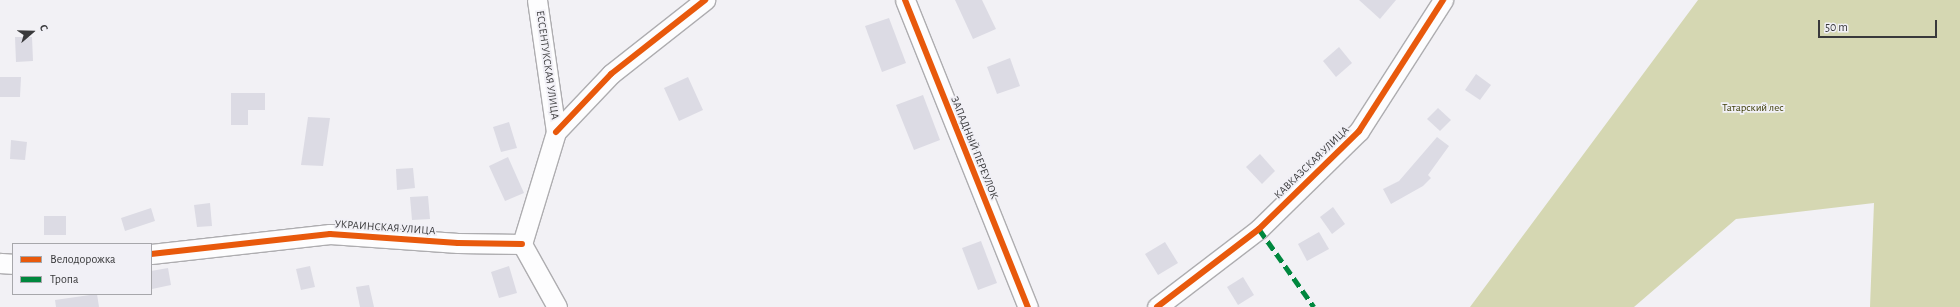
<!DOCTYPE html>
<meta charset="utf-8">
<style>
body{margin:0}
#map{position:relative;width:1960px;height:307px;overflow:hidden;background:#f2f1f5;font-family:"Alegreya Sans",sans-serif}
div>[style]{position:absolute}
[style*='--x']{left:calc(var(--x)*1px);top:calc(var(--y)*1px);width:calc(var(--w)*1px);rotate:calc(var(--a)*1deg)}
.forest>*{inset:0;background:#d5d7b2}
.building>*{inset:0;background:#dcdbe4}
.roads{filter:drop-shadow(1px 0 #aeadb0) drop-shadow(-1px 0 #aeadb0) drop-shadow(0 1px #aeadb0) drop-shadow(0 -1px #aeadb0)}
.minor>*{height:19px;margin:-9.5px;padding:0 9.5px;transform-origin:9.5px;border-radius:9.5px;background:#fdfdfe}
.quiet>*{height:5px;margin-top:-2.5px;transform-origin:0;background:repeating-linear-gradient(90deg,#00873e 0 10px,transparent 0 15px)}
.cycleway>*{height:6px;margin:-3px;padding:0 3px;transform-origin:3px;border-radius:3px;background:#e8590c}
span{translate:-50% -50%;white-space:nowrap;text-align:center;line-height:1.15;-webkit-text-stroke:3.5px #f1f0f6;paint-order:stroke}
.street-label{font-size:11px;color:#39393b}
.park-label{font-size:11px;color:#42420d}
.legend{position:absolute;left:12px;top:243px;width:140px;height:52px;box-sizing:border-box;background:#f1f0f6;border:1px solid #a7a7ab;margin:0;padding:5px 7px;list-style:none;font-size:12px;color:#39393b}
.legend li{display:flex;align-items:center;gap:8px;height:20px}
.legend b{width:20px;border:1px solid #a7a7ab}
.north{position:absolute;left:12px;top:12px;width:40px;height:40px;-webkit-text-stroke:3px #f1f0f6;paint-order:stroke;rotate:70deg;font-size:11px;font-weight:700;line-height:16px;text-align:center;color:#39393b}
.north::after{content:'';display:block;margin:auto;width:14px;height:18px;background:#39393b;clip-path:polygon(50% 0,100% 100%,50% 72%,0 100%)}
.scale{position:absolute;left:1818px;top:20px;width:119px;height:18px;box-sizing:border-box;border:2px solid #39393b;border-top:0;padding-left:5px;font-size:12px;line-height:14px;white-space:nowrap;color:#39393b;-webkit-text-stroke:3px #f1f0f6;paint-order:stroke}
</style>
<div id="map">
<div class="forest">
<div style="clip-path:polygon(1698px 0,1960px 0,1960px 307px,1870px 307px,1874px 203px,1736px 219px,1634px 307px,1470px 307px)"></div>
</div>
<div class="building">
<div style="clip-path:polygon(955px 0,982px 0,996px 29px,973px 39px)"></div>
<div style="clip-path:polygon(1359px 0,1396px 0,1380px 19px)"></div>
<div style="clip-path:polygon(889px 18px,906px 63px,882px 72px,865px 26px)"></div>
<div style="clip-path:polygon(15px 37px,32px 37px,33px 61px,16px 62px)"></div>
<div style="clip-path:polygon(1339px 47px,1352px 63px,1336px 77px,1323px 61px)"></div>
<div style="clip-path:polygon(1010px 58px,1020px 86px,997px 94px,987px 67px)"></div>
<div style="clip-path:polygon(1476px 74px,1491px 85px,1480px 100px,1465px 90px)"></div>
<div style="clip-path:polygon(0 77px,21px 77px,20px 97px,0 97px)"></div>
<div style="clip-path:polygon(688px 77px,703px 110px,679px 121px,664px 88px)"></div>
<div style="clip-path:polygon(231px 93px,265px 93px,265px 110px,248px 110px,248px 125px,231px 125px)"></div>
<div style="clip-path:polygon(923px 95px,940px 140px,914px 150px,896px 105px)"></div>
<div style="clip-path:polygon(1438px 108px,1451px 120px,1440px 131px,1427px 119px)"></div>
<div style="clip-path:polygon(308px 117px,330px 118px,323px 166px,301px 165px)"></div>
<div style="clip-path:polygon(509px 122px,517px 148px,501px 152px,493px 127px)"></div>
<div style="clip-path:polygon(1437px 137px,1449px 146px,1428px 175px,1431px 178px,1423px 186px,1391px 204px,1383px 189px,1399px 181px)"></div>
<div style="clip-path:polygon(11px 140px,27px 142px,25px 160px,10px 159px)"></div>
<div style="clip-path:polygon(1260px 154px,1275px 171px,1262px 184px,1246px 167px)"></div>
<div style="clip-path:polygon(508px 157px,524px 193px,505px 201px,489px 166px)"></div>
<div style="clip-path:polygon(413px 168px,415px 188px,397px 190px,396px 169px)"></div>
<div style="clip-path:polygon(428px 196px,430px 219px,412px 220px,410px 197px)"></div>
<div style="clip-path:polygon(210px 203px,212px 226px,197px 227px,194px 205px)"></div>
<div style="clip-path:polygon(1333px 207px,1345px 224px,1332px 234px,1320px 217px)"></div>
<div style="clip-path:polygon(151px 208px,155px 221px,125px 231px,121px 218px)"></div>
<div style="clip-path:polygon(44px 216px,66px 216px,66px 235px,44px 235px)"></div>
<div style="clip-path:polygon(1319px 232px,1329px 249px,1307px 261px,1298px 244px)"></div>
<div style="clip-path:polygon(981px 241px,997px 283px,978px 290px,962px 248px)"></div>
<div style="clip-path:polygon(1165px 242px,1178px 263px,1158px 275px,1145px 254px)"></div>
<div style="clip-path:polygon(310px 266px,315px 287px,301px 290px,296px 269px)"></div>
<div style="clip-path:polygon(509px 266px,517px 293px,499px 298px,491px 272px)"></div>
<div style="clip-path:polygon(168px 268px,171px 285px,152px 289px,151px 271px)"></div>
<div style="clip-path:polygon(1243px 277px,1254px 295px,1238px 305px,1227px 287px)"></div>
<div style="clip-path:polygon(369px 285px,374px 307px,360px 307px,356px 287px)"></div>
<div style="clip-path:polygon(97px 294px,99px 307px,56px 307px,55px 300px)"></div>
</div>
<div class="roads">
<div class="minor">
<div style="--x:537;--y:0;--w:133;--a:81.8"></div>
<div style="--x:556;--y:132;--w:117;--a:106.9"></div>
<div style="--x:522;--y:244;--w:72;--a:60.9"></div>
<div style="--x:905;--y:0;--w:331;--a:68.2"></div>
<div style="--x:556;--y:132;--w:80;--a:-46.5"></div>
<div style="--x:611;--y:74;--w:120;--a:-38.2"></div>
<div style="--x:151;--y:254;--w:180;--a:-6.4"></div>
<div style="--x:330;--y:234;--w:128;--a:4"></div>
<div style="--x:458;--y:243;--w:64;--a:0.9"></div>
<div style="--x:0;--y:263;--w:13;--a:4"></div>
<div style="--x:1157;--y:307;--w:128;--a:-37.4"></div>
<div style="--x:1259;--y:229;--w:140;--a:-44.4"></div>
<div style="--x:1359;--y:131;--w:156;--a:-57.3"></div>
</div>
</div>
<div class="quiet">
<div style="--x:1259;--y:229;--w:95;--a:54.8"></div>
</div>
<div class="cycleway">
<div style="--x:905;--y:0;--w:331;--a:68.2"></div>
<div style="--x:556;--y:132;--w:80;--a:-46.5"></div>
<div style="--x:611;--y:74;--w:120;--a:-38.2"></div>
<div style="--x:151;--y:254;--w:180;--a:-6.4"></div>
<div style="--x:330;--y:234;--w:128;--a:4"></div>
<div style="--x:458;--y:243;--w:64;--a:0.9"></div>
<div style="--x:1157;--y:307;--w:128;--a:-37.4"></div>
<div style="--x:1259;--y:229;--w:140;--a:-44.4"></div>
<div style="--x:1359;--y:131;--w:156;--a:-57.3"></div>
</div>
<div class="street-label">
<span style="left:547px;top:65px;rotate:82deg">ЕССЕНТУКСКАЯ УЛИЦА</span>
<span style="left:974px;top:148px;rotate:68deg">ЗАПАДНЫЙ ПЕРЕУЛОК</span>
<span style="left:1312px;top:163px;rotate:-44deg">КАВКАЗСКАЯ УЛИЦА</span>
<span style="left:385px;top:228px;rotate:4deg">УКРАИНСКАЯ УЛИЦА</span>
</div>
<div class="park-label">
<span style="left:1753px;top:108px">Татарский лес</span>
</div>
<ul class="legend">
<li><b style="height:5px;background:#e8590c"></b>Велодорожка</li>
<li><b style="height:5px;background:#00873e"></b>Тропа</li>
</ul>
<div class="north">С</div>
<div class="scale">50 m</div>
</div>
